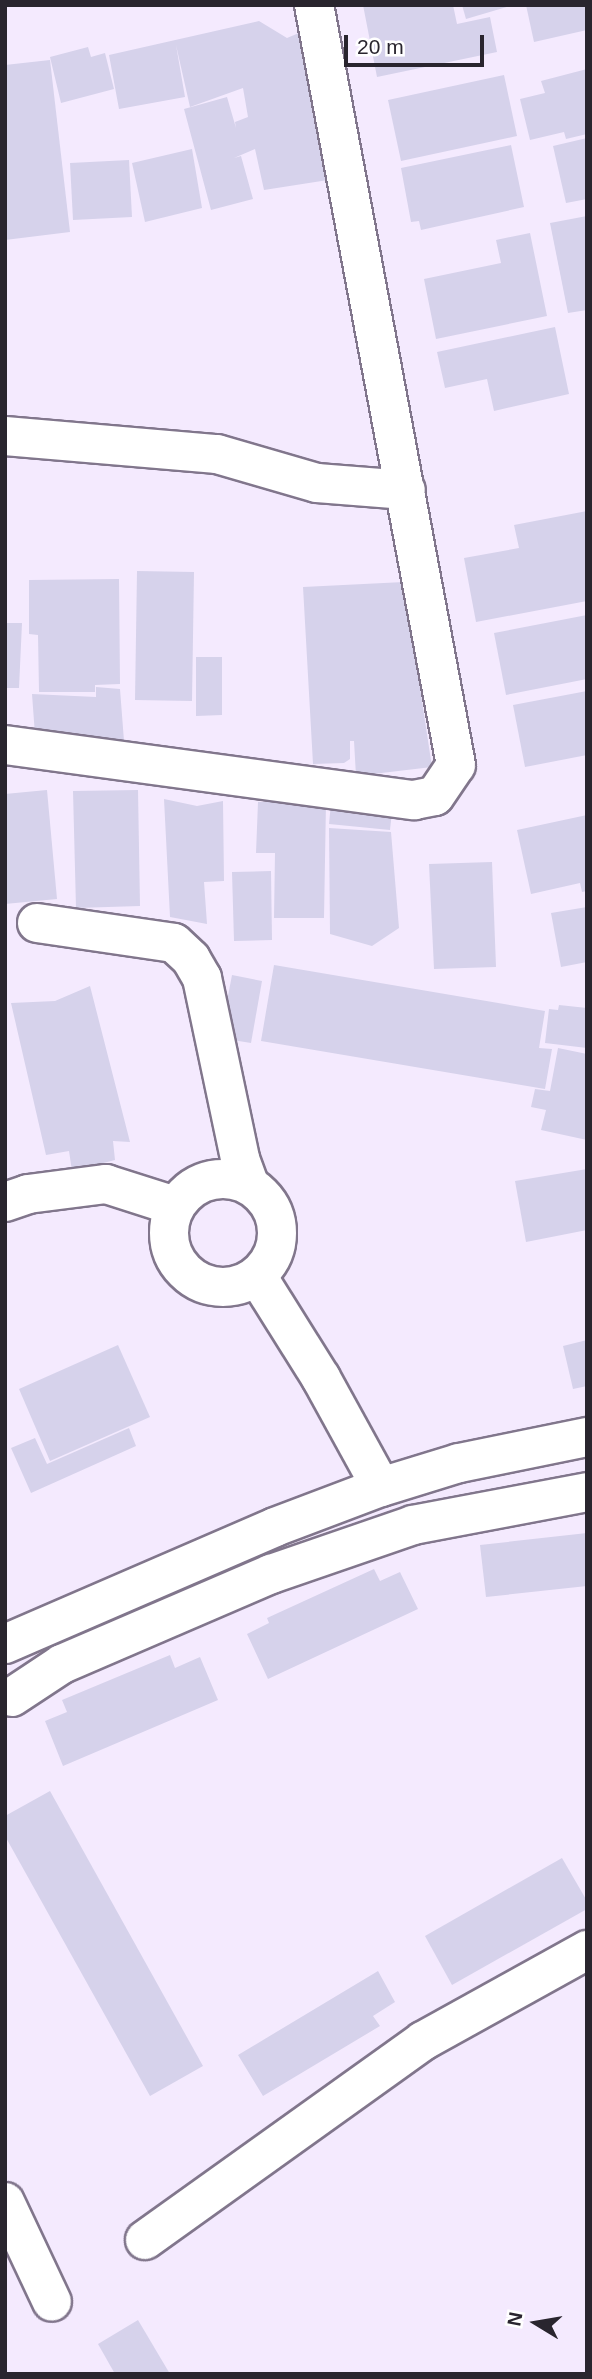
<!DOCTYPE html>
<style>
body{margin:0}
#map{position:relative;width:592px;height:2379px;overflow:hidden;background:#f4eafe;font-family:Arial,sans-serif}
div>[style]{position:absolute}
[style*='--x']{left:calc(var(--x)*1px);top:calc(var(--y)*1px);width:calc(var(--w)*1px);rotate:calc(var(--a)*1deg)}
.building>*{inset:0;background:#d6d2eb}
.roads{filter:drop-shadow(2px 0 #81768c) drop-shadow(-2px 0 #81768c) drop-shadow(0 2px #81768c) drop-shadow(0 -2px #81768c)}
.minor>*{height:38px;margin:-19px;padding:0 19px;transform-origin:19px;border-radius:19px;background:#fff}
.minor>.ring{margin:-19px;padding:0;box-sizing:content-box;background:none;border:38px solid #fff;border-radius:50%}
span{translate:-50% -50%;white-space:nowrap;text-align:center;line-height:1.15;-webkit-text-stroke:5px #fff;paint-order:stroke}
.frame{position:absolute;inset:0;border:7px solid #29252e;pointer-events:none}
.north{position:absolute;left:501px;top:2288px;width:70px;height:70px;-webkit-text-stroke:5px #fff;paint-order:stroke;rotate:281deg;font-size:19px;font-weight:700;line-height:28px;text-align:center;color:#29252e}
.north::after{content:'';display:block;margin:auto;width:24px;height:32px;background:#29252e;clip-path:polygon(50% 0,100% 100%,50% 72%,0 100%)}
.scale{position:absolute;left:344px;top:35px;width:140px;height:32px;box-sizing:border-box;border:4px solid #29252e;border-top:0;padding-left:9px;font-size:21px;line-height:24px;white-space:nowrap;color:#29252e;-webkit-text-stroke:5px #fff;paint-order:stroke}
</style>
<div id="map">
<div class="building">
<div style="clip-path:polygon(363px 5px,453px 5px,457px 24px,490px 17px,497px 52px,377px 77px)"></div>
<div style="clip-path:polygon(462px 5px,510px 5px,510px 6px,466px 19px)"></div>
<div style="clip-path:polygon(526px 5px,587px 5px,587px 30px,534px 42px)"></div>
<div style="clip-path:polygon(259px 21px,287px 38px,306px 30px,328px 180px,264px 190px,255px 149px,234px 158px,241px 156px,253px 199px,211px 210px,184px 109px,227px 97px,236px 128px,235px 122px,248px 117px,243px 88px,190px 107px,176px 45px,185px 97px,119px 109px,109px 55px)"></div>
<div style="clip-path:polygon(88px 47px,91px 57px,105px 53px,114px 89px,61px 103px,50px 57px)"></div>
<div style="clip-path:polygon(50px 60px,70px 232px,5px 240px,5px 65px)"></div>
<div style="clip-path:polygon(587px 69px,587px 134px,566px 139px,564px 132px,530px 140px,520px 99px,545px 93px,541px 81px)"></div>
<div style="clip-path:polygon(504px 75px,517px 136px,401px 161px,388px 100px)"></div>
<div style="clip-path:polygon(587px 138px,587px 199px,566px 203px,553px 146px)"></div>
<div style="clip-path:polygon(511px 145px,524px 207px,421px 230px,419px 221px,411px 222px,401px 168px)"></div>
<div style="clip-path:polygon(192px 149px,202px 208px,145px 222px,132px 163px)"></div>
<div style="clip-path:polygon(129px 160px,132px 217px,73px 220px,70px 163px)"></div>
<div style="clip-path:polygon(587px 216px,587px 310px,568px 313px,550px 223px)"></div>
<div style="clip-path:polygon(530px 233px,547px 316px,436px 339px,424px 279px,501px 263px,496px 240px)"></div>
<div style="clip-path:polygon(555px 327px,569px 394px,494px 411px,487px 379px,445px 388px,437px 352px)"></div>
<div style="clip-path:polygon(587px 511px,587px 601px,476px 622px,464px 558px,519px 548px,514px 525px)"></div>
<div style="clip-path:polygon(137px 571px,194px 572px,192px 701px,135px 700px)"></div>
<div style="clip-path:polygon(119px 579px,120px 684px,95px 685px,95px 692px,39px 692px,38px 635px,29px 634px,29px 580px)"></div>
<div style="clip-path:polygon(404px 582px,432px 767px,356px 776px,354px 741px,350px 741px,350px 759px,344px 763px,313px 764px,303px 587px)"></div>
<div style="clip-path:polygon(587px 615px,587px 679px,506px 695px,494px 633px)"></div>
<div style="clip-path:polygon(5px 623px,22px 623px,19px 688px,5px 688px)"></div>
<div style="clip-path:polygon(196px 657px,222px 657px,222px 715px,196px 716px)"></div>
<div style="clip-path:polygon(96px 687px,120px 689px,124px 741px,35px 735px,32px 694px,96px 697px)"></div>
<div style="clip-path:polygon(587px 691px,587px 755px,525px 767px,513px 705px)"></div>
<div style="clip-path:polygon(47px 790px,57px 899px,5px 904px,5px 794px)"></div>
<div style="clip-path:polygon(138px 790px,140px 906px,76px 908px,73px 791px)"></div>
<div style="clip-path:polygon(332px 793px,393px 802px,390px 830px,329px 824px)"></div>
<div style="clip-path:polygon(164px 799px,197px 806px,223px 801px,224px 881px,204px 882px,207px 924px,170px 917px)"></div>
<div style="clip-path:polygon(258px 802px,326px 802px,324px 918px,274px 918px,275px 853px,256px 853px)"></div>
<div style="clip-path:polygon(587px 815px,587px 891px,582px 892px,580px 883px,531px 894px,517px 830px)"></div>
<div style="clip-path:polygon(329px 828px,391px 832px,399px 928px,372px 946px,330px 934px)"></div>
<div style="clip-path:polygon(492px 862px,496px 967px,434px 969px,429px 864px)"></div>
<div style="clip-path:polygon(271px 871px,272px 940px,234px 941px,232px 872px)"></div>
<div style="clip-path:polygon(587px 907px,587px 962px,561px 967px,551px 913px)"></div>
<div style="clip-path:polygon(274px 965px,545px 1011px,539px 1048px,552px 1049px,545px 1089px,261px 1041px)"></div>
<div style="clip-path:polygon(232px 975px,262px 981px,251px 1043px,220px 1038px)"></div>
<div style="clip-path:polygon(90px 986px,130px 1142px,113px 1141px,115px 1160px,72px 1171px,69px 1151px,46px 1155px,11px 1003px,55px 1001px)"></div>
<div style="clip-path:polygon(559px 1005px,587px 1008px,587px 1048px,545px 1043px,549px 1009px,558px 1010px)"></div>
<div style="clip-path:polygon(558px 1048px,587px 1054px,587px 1140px,541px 1130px,546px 1110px,531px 1107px,535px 1089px,550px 1091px)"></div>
<div style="clip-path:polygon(587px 1169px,587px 1230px,526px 1242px,515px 1181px)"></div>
<div style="clip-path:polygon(587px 1340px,587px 1386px,573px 1389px,563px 1346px)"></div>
<div style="clip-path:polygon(118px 1345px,150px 1417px,50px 1461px,19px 1389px)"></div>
<div style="clip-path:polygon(129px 1428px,136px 1446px,31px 1493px,11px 1448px,35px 1438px,47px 1464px)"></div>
<div style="clip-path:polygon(587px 1533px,587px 1586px,486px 1597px,480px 1545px)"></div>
<div style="clip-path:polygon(374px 1569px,380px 1581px,400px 1572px,418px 1609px,268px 1679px,247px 1634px,269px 1623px,267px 1618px)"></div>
<div style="clip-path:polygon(170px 1655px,175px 1668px,200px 1657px,218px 1700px,63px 1766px,45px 1721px,67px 1712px,62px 1700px)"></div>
<div style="clip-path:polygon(50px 1791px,203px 2066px,150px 2096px,5px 1836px,5px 1816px)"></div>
<div style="clip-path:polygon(562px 1858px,587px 1901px,587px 1909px,452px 1985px,425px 1936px)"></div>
<div style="clip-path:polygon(378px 1971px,395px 2002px,373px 2016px,380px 2026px,263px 2096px,238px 2055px)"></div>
<div style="clip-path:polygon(138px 2320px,170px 2374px,115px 2374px,98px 2344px)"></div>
</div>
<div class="roads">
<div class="minor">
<div style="--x:5;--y:436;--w:213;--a:4.9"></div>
<div style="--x:217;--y:454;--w:104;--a:16.2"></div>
<div style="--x:317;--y:483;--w:89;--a:4.5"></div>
<div style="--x:5;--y:745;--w:413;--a:7.7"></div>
<div style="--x:414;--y:800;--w:21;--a:-11"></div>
<div style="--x:435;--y:796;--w:37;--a:-56"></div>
<div style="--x:456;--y:765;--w:773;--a:-100.58"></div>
<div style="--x:37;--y:923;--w:138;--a:8.3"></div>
<div style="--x:174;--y:943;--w:23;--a:43"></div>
<div style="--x:191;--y:959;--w:22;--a:60"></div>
<div style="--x:202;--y:978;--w:185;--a:78.1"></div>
<div style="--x:240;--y:1159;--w:27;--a:70"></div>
<div class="ring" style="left:169px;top:1179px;width:70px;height:70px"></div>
<div style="--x:5;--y:1202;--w:24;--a:-19"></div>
<div style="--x:28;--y:1194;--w:79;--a:-7.3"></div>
<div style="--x:106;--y:1184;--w:72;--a:17.7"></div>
<div style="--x:257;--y:1276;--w:120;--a:57.9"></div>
<div style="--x:321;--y:1378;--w:124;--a:61.2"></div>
<div style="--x:5;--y:1644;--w:294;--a:-23.4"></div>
<div style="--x:275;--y:1527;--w:113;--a:-20.7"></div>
<div style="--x:381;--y:1487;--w:82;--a:-17.1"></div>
<div style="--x:459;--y:1463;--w:131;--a:-11.5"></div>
<div style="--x:12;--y:1697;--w:60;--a:-33.4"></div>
<div style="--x:62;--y:1664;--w:228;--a:-23.3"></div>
<div style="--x:271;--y:1574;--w:150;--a:-19"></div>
<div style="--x:413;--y:1525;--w:177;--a:-10.7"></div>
<div style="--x:5;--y:2202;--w:110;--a:64.8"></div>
<div style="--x:145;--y:2240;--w:342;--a:-35.6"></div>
<div style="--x:423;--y:2041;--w:188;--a:-29"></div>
</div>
</div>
<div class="frame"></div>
<div class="north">N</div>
<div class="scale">20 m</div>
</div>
